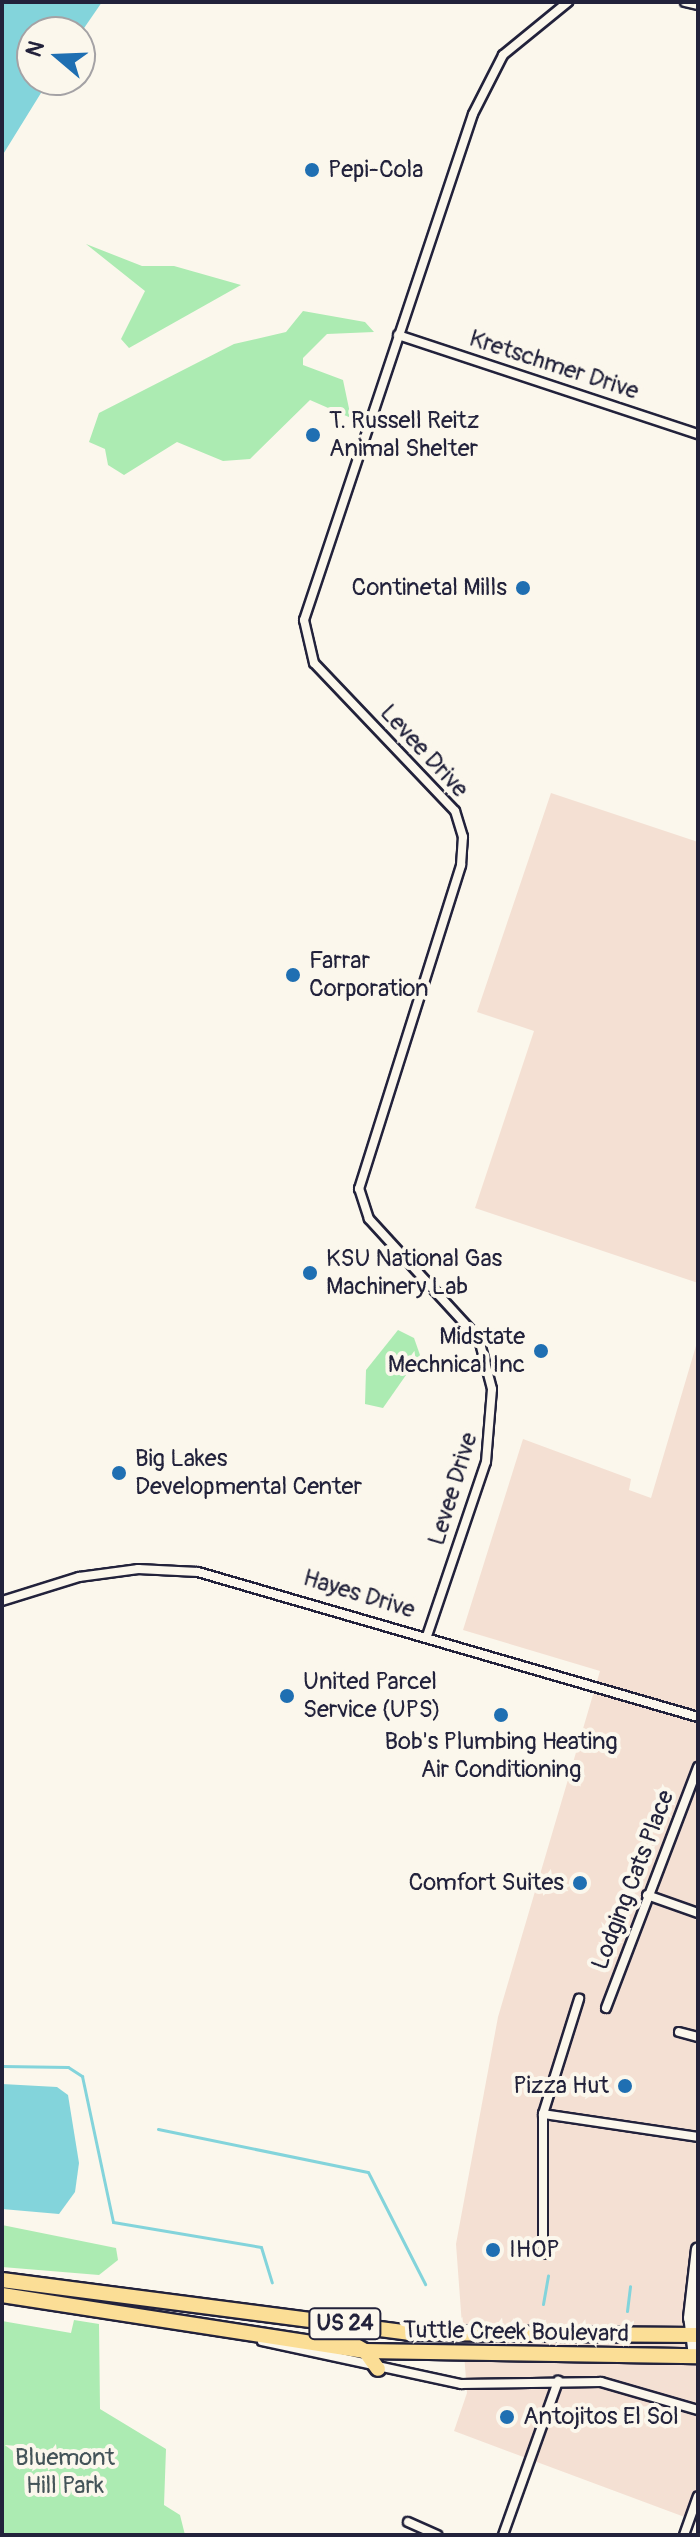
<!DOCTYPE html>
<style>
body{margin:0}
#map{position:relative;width:700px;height:2537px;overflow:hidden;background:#fbf7ec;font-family:Pangolin,sans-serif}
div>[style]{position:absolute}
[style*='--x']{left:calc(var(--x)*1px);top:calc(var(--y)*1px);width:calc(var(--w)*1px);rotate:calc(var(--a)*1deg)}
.built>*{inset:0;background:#f4e0d3}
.green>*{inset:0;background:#acebb2}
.water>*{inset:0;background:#83d4db}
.stream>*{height:3px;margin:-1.5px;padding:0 1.5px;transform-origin:1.5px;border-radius:1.5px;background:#83d4db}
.roads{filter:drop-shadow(2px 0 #22223b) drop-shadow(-2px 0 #22223b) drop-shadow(0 2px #22223b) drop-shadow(0 -2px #22223b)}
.minor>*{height:8px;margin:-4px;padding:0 4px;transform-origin:4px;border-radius:4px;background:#fbf7ec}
.secondary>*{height:12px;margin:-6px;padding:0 6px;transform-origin:6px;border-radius:6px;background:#fbf7ec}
.trunk>*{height:14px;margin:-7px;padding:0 7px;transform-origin:7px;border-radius:7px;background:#fbde96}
.dots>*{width:22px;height:22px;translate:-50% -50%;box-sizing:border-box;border:4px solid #fbf7ec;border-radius:50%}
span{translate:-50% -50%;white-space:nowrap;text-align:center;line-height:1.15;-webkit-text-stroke:8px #fbf7ec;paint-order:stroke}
.shield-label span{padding:2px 6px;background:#fbf7ec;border:2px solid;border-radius:6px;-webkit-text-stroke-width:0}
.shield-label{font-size:22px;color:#22223b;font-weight:700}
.poi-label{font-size:24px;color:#22223b}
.left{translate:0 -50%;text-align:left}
.right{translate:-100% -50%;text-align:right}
.street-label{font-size:24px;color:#22223b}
.park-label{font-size:24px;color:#445459}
.frame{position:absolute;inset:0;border:4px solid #22223b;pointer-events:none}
.north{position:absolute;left:16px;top:16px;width:80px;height:80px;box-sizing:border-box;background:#fbf7ec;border:2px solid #a4a2a5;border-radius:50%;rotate:289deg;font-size:22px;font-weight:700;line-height:32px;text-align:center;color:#22223b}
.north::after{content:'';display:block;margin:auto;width:28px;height:36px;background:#1f6fb2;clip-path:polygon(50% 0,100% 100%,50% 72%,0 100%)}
</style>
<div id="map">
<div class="built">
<div style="clip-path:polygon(551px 793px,698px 842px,698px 1283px,475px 1208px,534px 1031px,477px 1012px)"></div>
<div style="clip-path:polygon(698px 1339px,698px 2522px,454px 2431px,467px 2393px,456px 2244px,498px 2017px,600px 1671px,463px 1630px,523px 1439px,631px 1479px,629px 1490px,651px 1498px)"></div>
</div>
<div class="green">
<div style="clip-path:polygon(86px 244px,142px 266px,174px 266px,241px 285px,129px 348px,121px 339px,145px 291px)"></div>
<div style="clip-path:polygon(303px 311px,365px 322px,374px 332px,327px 334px,303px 358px,303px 365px,343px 380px,351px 418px,310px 400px,250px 459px,223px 461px,177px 442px,124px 475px,108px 465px,105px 449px,89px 442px,99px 413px,234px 344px,286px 332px)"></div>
<div style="clip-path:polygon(398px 1330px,414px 1338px,420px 1355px,383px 1408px,365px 1404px,366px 1370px)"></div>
<div style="clip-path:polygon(2px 2225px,116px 2248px,118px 2260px,99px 2275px,2px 2267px)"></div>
<div style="clip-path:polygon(74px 2320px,99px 2324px,100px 2409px,166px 2449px,164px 2505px,180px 2515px,185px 2535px,2px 2535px,2px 2321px,71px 2333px)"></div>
</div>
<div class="water">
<div style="clip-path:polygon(2px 2px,102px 2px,80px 34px,32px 32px,32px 80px,49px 80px,2px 156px)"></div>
<div style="clip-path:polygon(2px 2084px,57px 2087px,68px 2095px,79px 2163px,75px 2192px,59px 2214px,2px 2209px)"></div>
</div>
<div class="stream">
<div style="--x:2;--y:2066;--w:66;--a:0.9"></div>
<div style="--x:68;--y:2067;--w:17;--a:33"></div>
<div style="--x:82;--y:2076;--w:149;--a:78"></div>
<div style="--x:113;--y:2222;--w:150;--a:9.6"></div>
<div style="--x:261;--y:2247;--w:37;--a:73"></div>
<div style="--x:158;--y:2129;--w:214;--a:11.6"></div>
<div style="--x:368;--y:2172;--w:126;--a:63"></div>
<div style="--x:543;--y:2304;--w:29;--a:-80"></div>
<div style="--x:627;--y:2311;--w:25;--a:-83"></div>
</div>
<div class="roads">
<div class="minor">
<div style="--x:685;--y:2;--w:13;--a:13"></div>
<div style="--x:398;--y:335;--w:316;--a:18.3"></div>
<div style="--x:2;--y:1601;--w:81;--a:-17.3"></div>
<div style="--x:79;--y:1577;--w:60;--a:-7.7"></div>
<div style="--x:138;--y:1569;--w:60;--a:2.9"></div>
<div style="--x:198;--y:1572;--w:521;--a:16.17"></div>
<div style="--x:427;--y:1636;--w:184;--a:-71.3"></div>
<div style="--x:486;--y:1462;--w:73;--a:-85.3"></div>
<div style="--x:492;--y:1389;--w:52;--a:-104.6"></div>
<div style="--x:479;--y:1339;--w:163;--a:-132.5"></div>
<div style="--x:369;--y:1219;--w:32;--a:-108"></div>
<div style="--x:359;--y:1189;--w:340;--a:-72.5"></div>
<div style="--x:461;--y:865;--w:28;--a:-86"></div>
<div style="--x:463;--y:837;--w:27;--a:-107"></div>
<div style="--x:455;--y:811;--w:204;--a:-133.6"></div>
<div style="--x:314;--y:663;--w:44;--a:-103.1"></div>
<div style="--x:304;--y:620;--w:533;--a:-71.53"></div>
<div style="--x:473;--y:114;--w:66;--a:-63"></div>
<div style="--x:503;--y:55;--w:84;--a:-39.2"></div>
<div style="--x:647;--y:1895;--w:54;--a:19.4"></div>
<div style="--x:606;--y:2008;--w:258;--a:-69.1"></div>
<div style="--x:679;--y:2032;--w:20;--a:15"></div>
<div style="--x:543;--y:2114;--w:157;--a:8.4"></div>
<div style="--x:543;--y:2254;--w:140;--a:-90"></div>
<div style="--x:543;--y:2114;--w:121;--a:-72.6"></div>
<div style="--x:262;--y:2341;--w:204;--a:12.2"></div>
<div style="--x:461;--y:2384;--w:140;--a:-0.8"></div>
<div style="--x:601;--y:2382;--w:101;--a:16.1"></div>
<div style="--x:408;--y:2522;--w:32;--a:24"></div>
<div style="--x:503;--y:2535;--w:164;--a:-70.3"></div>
<div style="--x:684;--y:2535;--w:41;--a:-70.3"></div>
</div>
<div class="secondary">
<div style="--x:695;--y:2356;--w:38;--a:-97"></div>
<div style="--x:690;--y:2318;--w:69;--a:-83.4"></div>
</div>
<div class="trunk">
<div style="--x:2;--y:2280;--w:410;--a:7.4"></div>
<div style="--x:409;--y:2333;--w:289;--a:0.4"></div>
<div style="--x:2;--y:2295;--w:367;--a:8.8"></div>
<div style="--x:365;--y:2351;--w:333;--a:0.9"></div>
<div style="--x:323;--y:2327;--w:48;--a:29.7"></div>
<div style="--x:365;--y:2351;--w:22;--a:54"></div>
</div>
</div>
<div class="dots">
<div style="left:312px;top:170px;background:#1f6fb2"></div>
<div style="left:313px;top:435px;background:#1f6fb2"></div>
<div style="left:523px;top:588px;background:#1f6fb2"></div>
<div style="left:293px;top:975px;background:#1f6fb2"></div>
<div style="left:310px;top:1273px;background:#1f6fb2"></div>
<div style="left:541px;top:1351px;background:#1f6fb2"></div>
<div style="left:119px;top:1473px;background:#1f6fb2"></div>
<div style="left:287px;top:1696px;background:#1f6fb2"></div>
<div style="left:501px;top:1715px;background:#1f6fb2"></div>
<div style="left:580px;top:1883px;background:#1f6fb2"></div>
<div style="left:625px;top:2086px;background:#1f6fb2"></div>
<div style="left:493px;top:2250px;background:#1f6fb2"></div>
<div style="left:507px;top:2417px;background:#1f6fb2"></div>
</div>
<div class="shield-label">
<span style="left:345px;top:2324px">US 24</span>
</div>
<div class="poi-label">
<span class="left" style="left:328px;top:170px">Pepi-Cola</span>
<span class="left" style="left:329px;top:435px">T. Russell Reitz<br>Animal Shelter</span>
<span class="right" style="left:507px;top:588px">Continetal Mills</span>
<span class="left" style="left:309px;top:975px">Farrar<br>Corporation</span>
<span class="left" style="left:326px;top:1273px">KSU National Gas<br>Machinery Lab</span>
<span class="right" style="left:525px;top:1351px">Midstate<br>Mechnical Inc</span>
<span class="left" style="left:135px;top:1473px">Big Lakes<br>Developmental Center</span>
<span class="left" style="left:303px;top:1696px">United Parcel<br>Service (UPS)</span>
<span style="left:501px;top:1756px">Bob's Plumbing Heating<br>Air Conditioning</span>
<span class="right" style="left:564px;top:1883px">Comfort Suites</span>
<span class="right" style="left:609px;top:2086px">Pizza Hut</span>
<span class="left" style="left:509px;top:2250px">IHOP</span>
<span class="left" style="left:523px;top:2417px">Antojitos El Sol</span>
</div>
<div class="street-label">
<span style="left:554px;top:365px;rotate:18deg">Kretschmer Drive</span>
<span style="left:424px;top:751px;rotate:47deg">Levee Drive</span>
<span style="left:453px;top:1489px;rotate:-73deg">Levee Drive</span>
<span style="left:359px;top:1594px;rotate:17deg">Hayes Drive</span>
<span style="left:633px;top:1880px;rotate:-69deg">Lodging Cats Place</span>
<span style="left:516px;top:2332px;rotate:1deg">Tuttle Creek Boulevard</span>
</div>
<div class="park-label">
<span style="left:65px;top:2472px">Bluemont<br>Hill Park</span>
</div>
<div class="frame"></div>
<div class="north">N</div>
</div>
